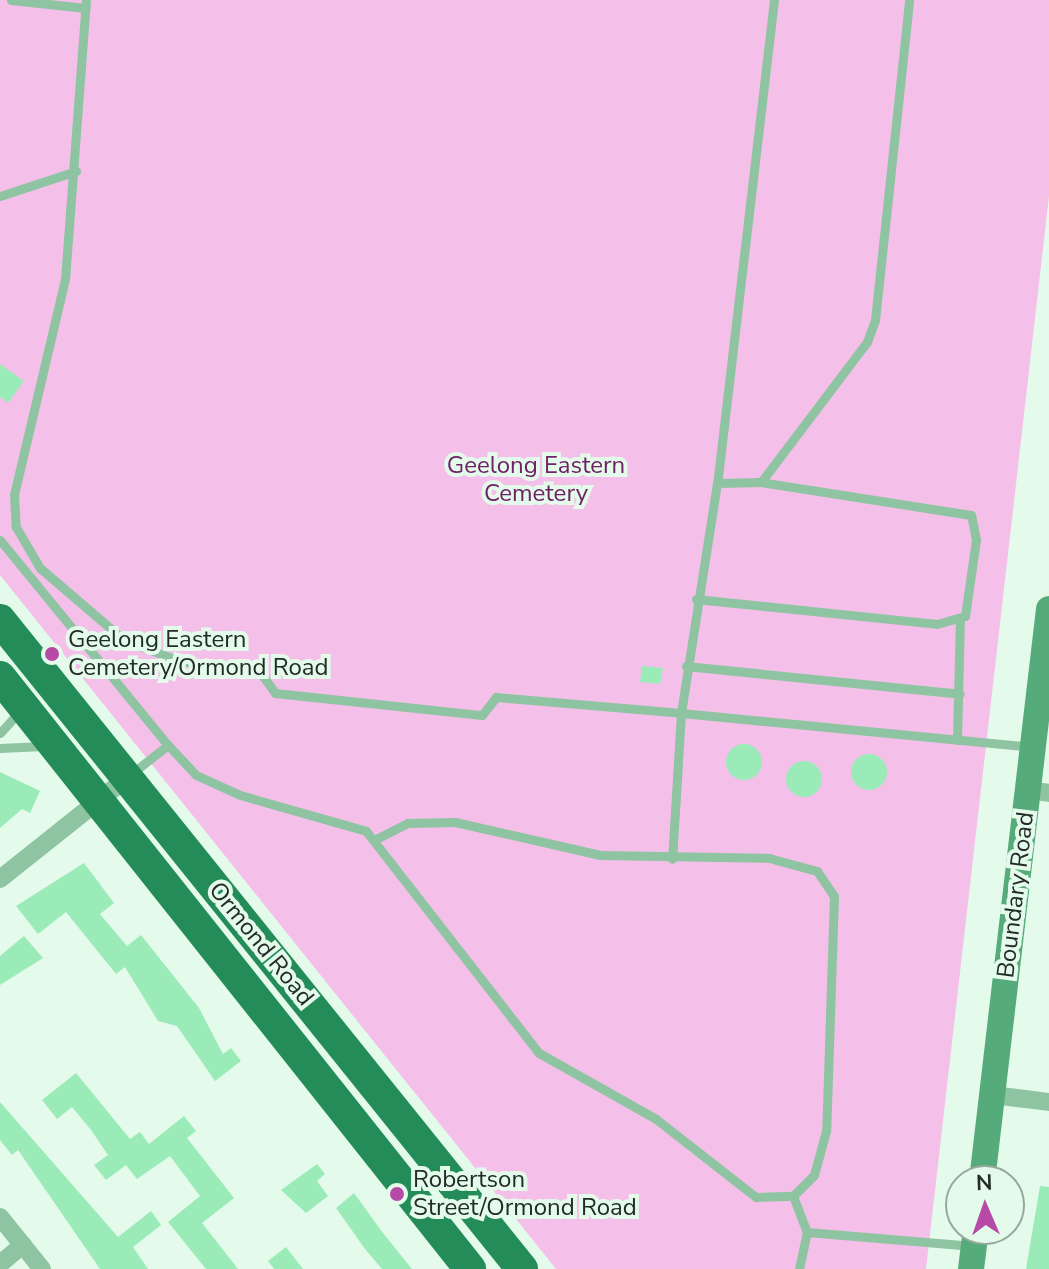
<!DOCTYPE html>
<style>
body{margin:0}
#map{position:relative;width:1049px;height:1269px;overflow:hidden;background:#e4faeb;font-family:"Nunito Sans",sans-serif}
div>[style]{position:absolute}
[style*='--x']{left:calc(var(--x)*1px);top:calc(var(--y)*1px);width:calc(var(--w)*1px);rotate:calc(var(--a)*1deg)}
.green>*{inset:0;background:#f4c0e9}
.building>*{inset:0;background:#9bebb9}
.round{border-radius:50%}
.service>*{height:9px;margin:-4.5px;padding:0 4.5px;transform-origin:4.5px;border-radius:4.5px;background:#8ec4a1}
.minor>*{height:18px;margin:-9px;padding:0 9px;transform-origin:9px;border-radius:9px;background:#8ec4a1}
.secondary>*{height:26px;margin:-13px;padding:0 13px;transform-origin:13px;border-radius:13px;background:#55ab79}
.trunk>*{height:32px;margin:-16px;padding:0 16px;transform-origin:16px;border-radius:16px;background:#248c58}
.dots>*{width:22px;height:22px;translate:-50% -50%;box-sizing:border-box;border:4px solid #e4faeb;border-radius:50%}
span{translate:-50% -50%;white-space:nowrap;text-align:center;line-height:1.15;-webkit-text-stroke:8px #e4faeb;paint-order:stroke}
.park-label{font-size:24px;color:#6f2164}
.poi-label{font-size:24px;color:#242c27}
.left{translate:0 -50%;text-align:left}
.street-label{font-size:24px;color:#242c27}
.north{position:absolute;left:945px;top:1165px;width:80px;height:80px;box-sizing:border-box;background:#e4faeb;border:2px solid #97a89d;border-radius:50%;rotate:358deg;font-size:22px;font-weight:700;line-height:32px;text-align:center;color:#242c27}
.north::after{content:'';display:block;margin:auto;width:28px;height:36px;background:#b84aa7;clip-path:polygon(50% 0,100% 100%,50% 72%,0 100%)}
</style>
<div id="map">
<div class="green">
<div style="clip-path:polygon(0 0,1049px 0,1049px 196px,926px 1269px,556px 1269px,0 575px)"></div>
</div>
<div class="building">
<div style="clip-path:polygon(0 364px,24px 381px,8px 403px,0 397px)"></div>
<div style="clip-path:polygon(642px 666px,663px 668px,660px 684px,640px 682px)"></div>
<div class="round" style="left:726px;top:744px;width:36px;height:36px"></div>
<div class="round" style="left:851px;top:754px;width:36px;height:36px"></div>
<div class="round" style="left:786px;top:761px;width:36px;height:36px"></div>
<div style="clip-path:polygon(0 772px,40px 791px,30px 813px,22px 809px,0 828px)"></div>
<div style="clip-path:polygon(84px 863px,114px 903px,100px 914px,127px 946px,141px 935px,199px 1008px,223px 1054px,231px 1048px,241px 1061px,215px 1081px,177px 1026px,158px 1021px,125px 967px,116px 974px,66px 912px,38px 934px,16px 906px)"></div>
<div style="clip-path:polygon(24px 936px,43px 958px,0 985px,0 956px)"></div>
<div style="clip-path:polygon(76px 1073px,130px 1139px,140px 1132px,149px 1144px,184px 1116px,196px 1131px,187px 1138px,234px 1198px,202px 1223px,238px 1269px,206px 1269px,168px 1222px,200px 1196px,170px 1156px,137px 1179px,126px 1165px,106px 1180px,94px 1165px,108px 1155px,91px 1130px,72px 1107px,57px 1119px,42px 1100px)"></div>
<div style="clip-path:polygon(0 1102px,118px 1237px,151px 1211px,161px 1225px,133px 1247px,148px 1269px,100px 1269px,18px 1150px,12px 1155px,0 1140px)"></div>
<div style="clip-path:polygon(317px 1164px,325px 1174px,317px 1181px,328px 1196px,306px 1213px,281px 1190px)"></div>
<div style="clip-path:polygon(1040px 1186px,1049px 1187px,1049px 1269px,1026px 1269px)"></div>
<div style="clip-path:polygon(354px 1193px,383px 1233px,412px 1269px,382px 1269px,365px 1249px,336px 1208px)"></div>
<div style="clip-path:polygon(286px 1247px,303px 1269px,274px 1269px,268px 1261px)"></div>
</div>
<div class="service">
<div style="--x:11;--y:0;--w:75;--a:6.1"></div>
<div style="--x:86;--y:0;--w:280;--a:94.3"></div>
<div style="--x:65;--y:279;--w:221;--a:103.3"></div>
<div style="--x:14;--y:494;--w:33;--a:87"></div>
<div style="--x:16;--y:527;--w:48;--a:59.7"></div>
<div style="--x:40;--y:568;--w:111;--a:40.6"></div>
<div style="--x:124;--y:640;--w:60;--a:20.6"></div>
<div style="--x:180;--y:661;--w:81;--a:7.8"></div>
<div style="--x:260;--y:672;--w:26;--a:54"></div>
<div style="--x:275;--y:693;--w:208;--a:6.1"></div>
<div style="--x:482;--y:715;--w:23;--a:-52"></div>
<div style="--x:496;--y:697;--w:186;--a:4.9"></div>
<div style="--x:681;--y:713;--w:146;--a:93.5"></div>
<div style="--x:774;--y:0;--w:486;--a:96.7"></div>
<div style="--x:717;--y:483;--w:44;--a:-1.3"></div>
<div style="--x:761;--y:482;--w:176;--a:-52.9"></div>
<div style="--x:867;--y:342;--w:23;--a:-70"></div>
<div style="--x:875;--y:320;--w:322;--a:-83.9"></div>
<div style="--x:0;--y:196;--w:80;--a:-18.2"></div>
<div style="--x:717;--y:483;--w:233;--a:98.9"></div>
<div style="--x:681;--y:713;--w:353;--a:5.5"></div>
<div style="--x:0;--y:540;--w:265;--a:50.7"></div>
<div style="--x:696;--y:599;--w:242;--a:5.9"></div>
<div style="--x:937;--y:624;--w:29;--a:-16"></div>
<div style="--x:965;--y:616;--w:77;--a:-81.8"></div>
<div style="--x:976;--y:540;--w:25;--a:-101"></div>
<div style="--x:971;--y:515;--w:213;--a:-171.1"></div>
<div style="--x:686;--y:666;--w:275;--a:5.8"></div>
<div style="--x:0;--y:733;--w:28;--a:-48"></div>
<div style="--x:957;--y:740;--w:121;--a:-88.6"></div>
<div style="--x:0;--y:748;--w:43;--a:-2.7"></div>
<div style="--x:131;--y:774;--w:47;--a:-38.1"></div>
<div style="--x:168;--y:745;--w:41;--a:47"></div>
<div style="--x:196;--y:775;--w:48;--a:24.4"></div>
<div style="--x:240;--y:795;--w:131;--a:15.9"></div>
<div style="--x:366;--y:831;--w:281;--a:52.1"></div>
<div style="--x:539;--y:1053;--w:134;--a:29.4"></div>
<div style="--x:656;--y:1119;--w:127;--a:38"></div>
<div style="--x:756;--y:1197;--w:37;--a:-2"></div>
<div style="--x:793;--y:1196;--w:39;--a:69"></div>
<div style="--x:376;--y:839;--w:36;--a:-27"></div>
<div style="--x:408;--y:823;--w:47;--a:-1.2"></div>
<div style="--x:455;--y:822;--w:149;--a:12.8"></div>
<div style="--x:600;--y:855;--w:169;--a:1"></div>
<div style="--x:769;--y:858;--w:50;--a:15.2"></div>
<div style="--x:817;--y:871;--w:30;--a:56"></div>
<div style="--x:834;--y:896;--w:235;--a:91.9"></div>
<div style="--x:826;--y:1131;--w:46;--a:105.3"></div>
<div style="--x:814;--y:1175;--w:30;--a:135"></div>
<div style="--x:799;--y:1269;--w:38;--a:-78"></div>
<div style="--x:807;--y:1232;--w:167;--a:4.8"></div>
</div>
<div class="minor">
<div style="--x:1028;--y:790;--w:21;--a:8"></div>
<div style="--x:0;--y:879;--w:162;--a:-38.5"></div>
<div style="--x:993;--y:1095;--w:56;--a:7.1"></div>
<div style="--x:0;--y:1217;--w:67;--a:51.1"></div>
<div style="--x:0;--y:1264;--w:30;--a:-40"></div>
</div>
<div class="secondary">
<div style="--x:982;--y:1181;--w:576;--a:-83.32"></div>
<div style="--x:971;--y:1269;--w:40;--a:-82.9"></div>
</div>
<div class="trunk">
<div style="--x:0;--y:620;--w:833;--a:51.19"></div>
<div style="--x:0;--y:677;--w:756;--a:51.55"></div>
</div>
<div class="dots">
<div style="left:52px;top:654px;background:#b84aa7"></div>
<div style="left:397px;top:1194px;background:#b84aa7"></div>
</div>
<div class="park-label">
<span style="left:536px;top:480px">Geelong Eastern<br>Cemetery</span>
</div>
<div class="poi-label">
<span class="left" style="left:68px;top:654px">Geelong Eastern<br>Cemetery/Ormond Road</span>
<span class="left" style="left:413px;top:1194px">Robertson<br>Street/Ormond Road</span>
</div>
<div class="street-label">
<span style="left:1016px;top:895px;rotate:-83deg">Boundary Road</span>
<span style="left:261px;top:944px;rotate:51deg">Ormond Road</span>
</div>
<div class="north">N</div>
</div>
